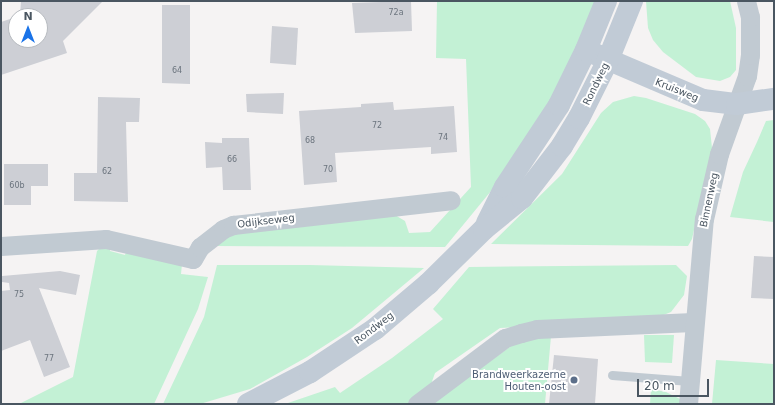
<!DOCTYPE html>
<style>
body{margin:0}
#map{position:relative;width:775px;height:405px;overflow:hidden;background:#f5f3f3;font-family:"DejaVu Sans",sans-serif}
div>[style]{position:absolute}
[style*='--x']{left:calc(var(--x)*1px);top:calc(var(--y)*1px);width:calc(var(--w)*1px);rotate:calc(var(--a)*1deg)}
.green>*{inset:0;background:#c3f1d5}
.building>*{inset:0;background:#cdcfd5}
.lane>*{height:9px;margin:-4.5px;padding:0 4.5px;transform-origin:4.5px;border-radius:4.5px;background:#c1cad2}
.street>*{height:19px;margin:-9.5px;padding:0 9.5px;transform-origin:9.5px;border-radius:9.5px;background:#c1cad2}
.secondary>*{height:22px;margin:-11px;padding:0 11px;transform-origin:11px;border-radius:11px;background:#c1cbd6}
.dots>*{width:11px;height:11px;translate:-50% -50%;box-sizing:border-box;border:2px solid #fff;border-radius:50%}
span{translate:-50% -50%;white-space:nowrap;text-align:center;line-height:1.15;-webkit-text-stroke:4px #fff;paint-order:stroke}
.number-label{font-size:8px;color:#6b747e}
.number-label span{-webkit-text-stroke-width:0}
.street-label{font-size:10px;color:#4a5661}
.service-label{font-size:10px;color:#4e5e75}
.right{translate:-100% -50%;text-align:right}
.frame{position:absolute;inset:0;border:2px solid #4a5661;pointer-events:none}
.north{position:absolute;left:8px;top:8px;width:40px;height:40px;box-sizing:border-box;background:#fff;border:1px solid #b7bbc0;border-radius:50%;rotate:0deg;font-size:11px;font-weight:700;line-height:16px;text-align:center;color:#4a5661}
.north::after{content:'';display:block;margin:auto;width:14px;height:18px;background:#1a73e8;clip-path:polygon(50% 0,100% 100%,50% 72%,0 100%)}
.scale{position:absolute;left:637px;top:379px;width:72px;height:18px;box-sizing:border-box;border:2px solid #4a5661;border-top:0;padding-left:5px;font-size:12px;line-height:14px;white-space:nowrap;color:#4a5661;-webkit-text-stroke:3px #fff;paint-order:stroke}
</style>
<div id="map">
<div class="green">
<div style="clip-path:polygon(437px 1px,599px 1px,558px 89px,491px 191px,445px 247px,214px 246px,229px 233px,395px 215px,405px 221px,409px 233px,430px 232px,471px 187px,466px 59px,436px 58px)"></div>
<div style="clip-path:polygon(646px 1px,730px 1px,736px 28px,736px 70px,730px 77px,720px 81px,696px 77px,663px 52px,653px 40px,648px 28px)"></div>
<div style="clip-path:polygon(634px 96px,646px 98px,695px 114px,705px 121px,710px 129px,712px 148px,692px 239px,688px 246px,491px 244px,562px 174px,601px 113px,613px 102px)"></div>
<div style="clip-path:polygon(774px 120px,774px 222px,730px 217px,743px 172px,757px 142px,766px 121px)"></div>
<div style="clip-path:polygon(102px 246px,110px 246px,110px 251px,125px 255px,127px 249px,182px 264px,181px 274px,208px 277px,198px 309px,154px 404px,19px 404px,73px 377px,97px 251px)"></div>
<div style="clip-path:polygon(217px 265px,310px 265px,424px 268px,352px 328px,307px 357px,250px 389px,200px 404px,163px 404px,204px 317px)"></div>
<div style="clip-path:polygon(676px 265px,687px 276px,684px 295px,671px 312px,651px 320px,500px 328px,435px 373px,429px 390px,409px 404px,285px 404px,335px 387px,340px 393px,392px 358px,443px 319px,433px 309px,469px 267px)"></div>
<div style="clip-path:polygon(644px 335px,674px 335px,672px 363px,645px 362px)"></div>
<div style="clip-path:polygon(551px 336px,545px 404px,431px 404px,511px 346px,523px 341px)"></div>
<div style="clip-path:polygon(716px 360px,774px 364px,774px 404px,712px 404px)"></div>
<div style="clip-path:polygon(651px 389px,666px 392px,680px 399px,680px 404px,650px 404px)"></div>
</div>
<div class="building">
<div style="clip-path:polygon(21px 1px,103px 1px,63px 41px,67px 53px,1px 75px,1px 22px,16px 17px,16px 40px,40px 40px,40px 16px,20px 16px)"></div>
<div style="clip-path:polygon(411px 1px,412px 31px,355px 33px,352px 3px)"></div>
<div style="clip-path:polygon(162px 5px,190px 5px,190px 84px,162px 83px)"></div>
<div style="clip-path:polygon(272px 26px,298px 28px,296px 65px,270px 63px)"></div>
<div style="clip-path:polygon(284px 93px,283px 114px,247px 112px,246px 94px)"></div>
<div style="clip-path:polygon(98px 97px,140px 98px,139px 122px,126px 122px,128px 202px,74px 201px,74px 173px,97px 173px)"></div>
<div style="clip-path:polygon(393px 102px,394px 110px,454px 106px,457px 152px,431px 154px,431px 147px,335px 153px,337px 182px,304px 185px,299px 111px,361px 107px,361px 104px)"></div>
<div style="clip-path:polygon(222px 138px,249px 138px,251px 190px,223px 190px,222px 167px,206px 168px,205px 142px,222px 143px)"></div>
<div style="clip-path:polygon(4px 164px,48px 164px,48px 186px,31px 186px,31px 205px,4px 205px)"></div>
<div style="clip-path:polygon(754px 256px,774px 257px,774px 299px,751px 298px)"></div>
<div style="clip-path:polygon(60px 271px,80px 275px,76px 295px,39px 288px,70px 367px,44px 377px,30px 340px,1px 351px,1px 291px,10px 290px,9px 283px,2px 282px,2px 276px)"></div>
<div style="clip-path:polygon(554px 355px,598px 359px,595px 404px,549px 404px)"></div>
</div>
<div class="lane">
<div style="--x:612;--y:375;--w:78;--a:4.4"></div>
</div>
<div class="street">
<div style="--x:1;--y:246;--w:105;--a:-3.8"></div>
<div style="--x:106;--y:239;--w:89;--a:12.9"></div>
<div style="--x:193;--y:259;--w:14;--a:-60"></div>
<div style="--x:200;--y:247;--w:29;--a:-38"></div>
<div style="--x:223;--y:229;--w:11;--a:-22"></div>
<div style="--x:233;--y:225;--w:219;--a:-6.5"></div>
<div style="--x:417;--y:404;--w:110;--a:-36.9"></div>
<div style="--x:505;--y:338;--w:17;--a:-17"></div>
<div style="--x:521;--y:333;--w:16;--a:-14"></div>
<div style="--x:537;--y:329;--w:156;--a:-2.6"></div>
<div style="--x:688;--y:404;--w:186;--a:-85.1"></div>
<div style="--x:704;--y:219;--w:67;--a:-77"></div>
<div style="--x:719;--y:154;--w:83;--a:-70.3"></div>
<div style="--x:747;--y:76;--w:21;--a:-82"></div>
<div style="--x:750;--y:55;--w:38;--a:-90"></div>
<div style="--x:750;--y:17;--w:16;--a:-104"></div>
</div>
<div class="secondary">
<div style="--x:595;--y:54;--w:117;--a:23.1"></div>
<div style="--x:703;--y:100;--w:34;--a:7"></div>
<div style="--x:737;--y:104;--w:37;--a:-8"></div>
<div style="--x:487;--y:223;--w:40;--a:-63.4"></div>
<div style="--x:505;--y:187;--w:98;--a:-56.6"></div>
<div style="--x:559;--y:105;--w:61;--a:-63.9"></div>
<div style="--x:586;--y:50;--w:53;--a:-67.8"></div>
<div style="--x:248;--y:404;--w:70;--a:-27.3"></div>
<div style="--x:310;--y:372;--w:78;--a:-33.5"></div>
<div style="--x:375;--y:329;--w:70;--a:-40.3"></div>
<div style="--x:428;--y:284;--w:78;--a:-44.5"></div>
<div style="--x:484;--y:229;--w:49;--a:-39.2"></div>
<div style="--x:522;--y:198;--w:66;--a:-52.4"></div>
<div style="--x:562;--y:146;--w:33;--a:-59"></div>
<div style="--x:579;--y:118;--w:65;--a:-63.4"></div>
<div style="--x:608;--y:60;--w:64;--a:-67.9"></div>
</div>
<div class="dots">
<div style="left:574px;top:380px;background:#5c6f8a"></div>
</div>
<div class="number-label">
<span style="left:396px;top:13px">72a</span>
<span style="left:177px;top:71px">64</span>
<span style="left:377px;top:126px">72</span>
<span style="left:443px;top:138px">74</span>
<span style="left:310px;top:141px">68</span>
<span style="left:232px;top:160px">66</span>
<span style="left:328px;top:170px">70</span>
<span style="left:107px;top:172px">62</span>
<span style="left:17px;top:186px">60b</span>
<span style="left:19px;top:295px">75</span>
<span style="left:49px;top:359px">77</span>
</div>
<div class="street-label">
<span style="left:596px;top:84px;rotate:-64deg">Rondweg</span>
<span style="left:677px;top:90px;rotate:22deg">Kruisweg</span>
<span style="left:709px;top:200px;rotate:-78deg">Binnenweg</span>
<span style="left:266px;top:221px;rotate:-7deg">Odijkseweg</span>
<span style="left:374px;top:328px;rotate:-37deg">Rondweg</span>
</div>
<div class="service-label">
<span class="right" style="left:566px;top:380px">Brandweerkazerne<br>Houten-oost</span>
</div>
<div class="frame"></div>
<div class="north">N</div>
<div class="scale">20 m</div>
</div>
